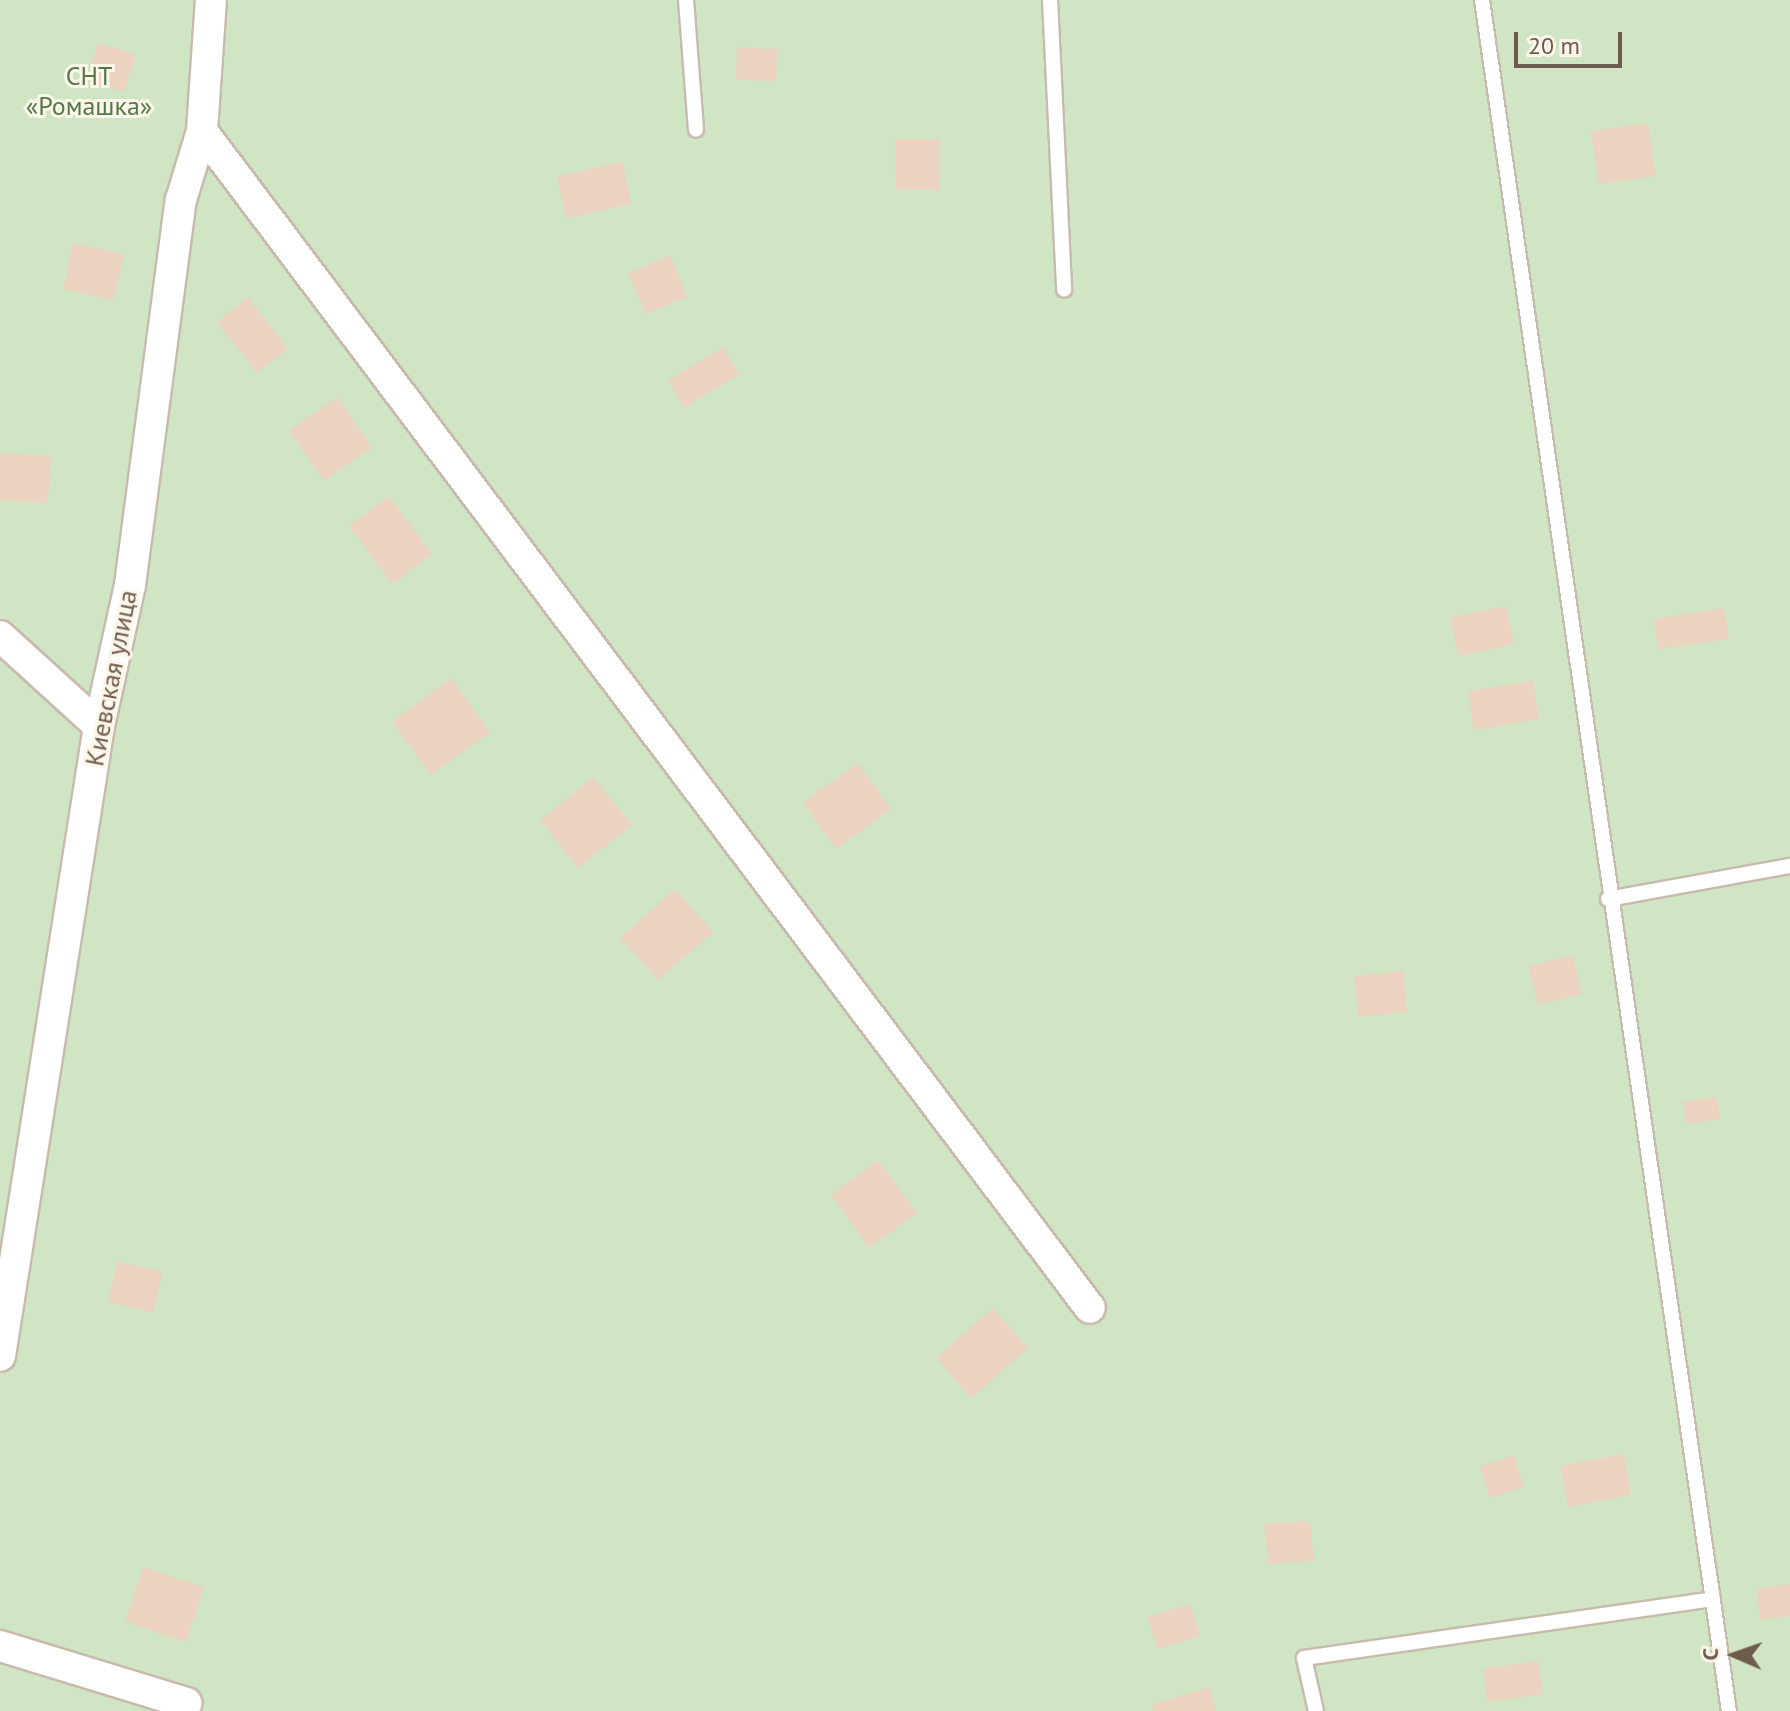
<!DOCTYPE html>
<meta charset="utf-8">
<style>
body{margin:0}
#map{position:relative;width:1790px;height:1711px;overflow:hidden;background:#f9f2e4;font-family:"PT Sans",sans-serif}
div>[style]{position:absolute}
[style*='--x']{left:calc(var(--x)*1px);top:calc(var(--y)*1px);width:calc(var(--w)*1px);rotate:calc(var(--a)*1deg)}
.green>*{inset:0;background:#cfe5c4}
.building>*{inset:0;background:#ebd3bf}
.roads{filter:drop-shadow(2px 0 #c8baac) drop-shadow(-2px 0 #c8baac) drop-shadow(0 2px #c8baac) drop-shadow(0 -2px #c8baac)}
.lane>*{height:14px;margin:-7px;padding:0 7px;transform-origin:7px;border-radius:7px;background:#fff}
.street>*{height:30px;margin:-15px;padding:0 15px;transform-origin:15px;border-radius:15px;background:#fff}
span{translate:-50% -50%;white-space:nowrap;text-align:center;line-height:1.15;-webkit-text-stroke:6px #fcf6e9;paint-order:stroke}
.park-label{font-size:26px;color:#547849}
.street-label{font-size:26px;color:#6e5b4d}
.north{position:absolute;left:1694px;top:1615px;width:80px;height:80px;-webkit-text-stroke:6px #fcf6e9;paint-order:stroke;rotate:272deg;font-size:22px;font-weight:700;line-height:32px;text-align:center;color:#6e5b4d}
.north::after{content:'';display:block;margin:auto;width:28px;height:36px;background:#6e5b4d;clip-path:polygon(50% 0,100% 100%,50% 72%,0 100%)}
.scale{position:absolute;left:1514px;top:32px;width:108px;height:36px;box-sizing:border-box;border:4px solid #6e5b4d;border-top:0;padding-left:10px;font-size:24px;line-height:28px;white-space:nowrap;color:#6e5b4d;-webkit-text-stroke:6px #fcf6e9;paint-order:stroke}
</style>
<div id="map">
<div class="green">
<div style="clip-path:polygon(0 0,1790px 0,1790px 1711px,0 1711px)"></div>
</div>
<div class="building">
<div style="clip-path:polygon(98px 43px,136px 54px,124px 92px,87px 81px)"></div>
<div style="clip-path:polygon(737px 47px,777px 49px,776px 81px,736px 80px)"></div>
<div style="clip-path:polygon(1648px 123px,1656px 176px,1599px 184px,1591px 131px)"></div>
<div style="clip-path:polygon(895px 139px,940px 139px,940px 190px,896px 190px)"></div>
<div style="clip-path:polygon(623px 162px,631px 204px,566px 218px,557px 176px)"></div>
<div style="clip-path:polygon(73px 243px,124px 254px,113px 300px,63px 289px)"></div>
<div style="clip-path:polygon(670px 255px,687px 297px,646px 314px,628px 273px)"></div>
<div style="clip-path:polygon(248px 297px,288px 349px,257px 373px,217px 322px)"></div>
<div style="clip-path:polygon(723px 347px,739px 374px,684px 408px,668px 380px)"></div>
<div style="clip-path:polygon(338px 397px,372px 448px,324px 481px,289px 430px)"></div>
<div style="clip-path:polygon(0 453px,51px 456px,48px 503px,0 500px)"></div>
<div style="clip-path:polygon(389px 496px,432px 554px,392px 584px,349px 526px)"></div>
<div style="clip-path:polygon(1506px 606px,1514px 644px,1458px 656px,1450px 617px)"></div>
<div style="clip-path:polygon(1724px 608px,1729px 639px,1658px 649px,1654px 619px)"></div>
<div style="clip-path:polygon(451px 678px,490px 732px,431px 775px,392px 722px)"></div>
<div style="clip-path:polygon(1533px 681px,1539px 719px,1474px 730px,1468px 691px)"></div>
<div style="clip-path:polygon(858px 763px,891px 809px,836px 849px,803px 802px)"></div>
<div style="clip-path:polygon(593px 777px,632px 825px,578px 868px,540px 820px)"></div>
<div style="clip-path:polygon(675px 889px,713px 932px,658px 980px,620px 938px)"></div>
<div style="clip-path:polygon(1572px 955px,1582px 994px,1538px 1005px,1528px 966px)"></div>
<div style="clip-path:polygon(1403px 971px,1407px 1012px,1358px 1017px,1354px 976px)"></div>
<div style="clip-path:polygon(1717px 1097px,1720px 1119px,1686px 1124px,1683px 1101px)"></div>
<div style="clip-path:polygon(878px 1160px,917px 1213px,869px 1248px,831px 1195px)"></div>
<div style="clip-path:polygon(117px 1261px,163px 1272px,153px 1313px,108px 1302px)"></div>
<div style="clip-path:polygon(993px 1308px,1028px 1348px,971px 1398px,936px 1358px)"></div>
<div style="clip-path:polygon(1624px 1454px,1631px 1495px,1568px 1507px,1560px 1466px)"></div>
<div style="clip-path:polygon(1514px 1455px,1524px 1487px,1490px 1498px,1480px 1466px)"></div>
<div style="clip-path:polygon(1310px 1521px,1314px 1561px,1268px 1564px,1264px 1524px)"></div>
<div style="clip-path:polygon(143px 1567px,204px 1587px,186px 1642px,125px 1622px)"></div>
<div style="clip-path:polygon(1790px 1584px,1790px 1616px,1760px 1620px,1757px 1588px)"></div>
<div style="clip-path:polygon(1190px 1604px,1200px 1636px,1157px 1649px,1148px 1617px)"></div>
<div style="clip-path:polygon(1538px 1661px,1543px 1694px,1487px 1702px,1483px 1669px)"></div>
<div style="clip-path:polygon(1210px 1687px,1216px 1711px,1154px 1711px,1152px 1704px)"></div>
</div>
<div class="roads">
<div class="lane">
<div style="--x:686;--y:0;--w:130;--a:85.6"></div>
<div style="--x:1050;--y:0;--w:290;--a:87.2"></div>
<div style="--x:1482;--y:0;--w:1729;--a:81.79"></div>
<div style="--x:1608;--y:899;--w:185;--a:-10.3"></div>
<div style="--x:1316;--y:1711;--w:54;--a:-102.8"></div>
<div style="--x:1304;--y:1658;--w:413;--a:-8.2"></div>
</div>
<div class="street">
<div style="--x:202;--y:131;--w:1474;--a:52.97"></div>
<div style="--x:0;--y:636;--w:134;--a:42.3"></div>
<div style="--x:0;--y:1356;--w:638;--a:-81.07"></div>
<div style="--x:99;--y:726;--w:144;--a:-77.6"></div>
<div style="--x:130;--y:585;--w:388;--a:-82.5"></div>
<div style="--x:181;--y:200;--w:72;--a:-73.1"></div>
<div style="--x:202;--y:131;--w:131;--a:-86.1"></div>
<div style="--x:0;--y:1646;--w:195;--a:17"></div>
</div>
</div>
<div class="park-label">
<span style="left:89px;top:91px">СНТ<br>«Ромашка»</span>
</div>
<div class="street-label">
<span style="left:111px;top:678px;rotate:-79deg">Киевская улица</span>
</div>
<div class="north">С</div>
<div class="scale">20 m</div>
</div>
